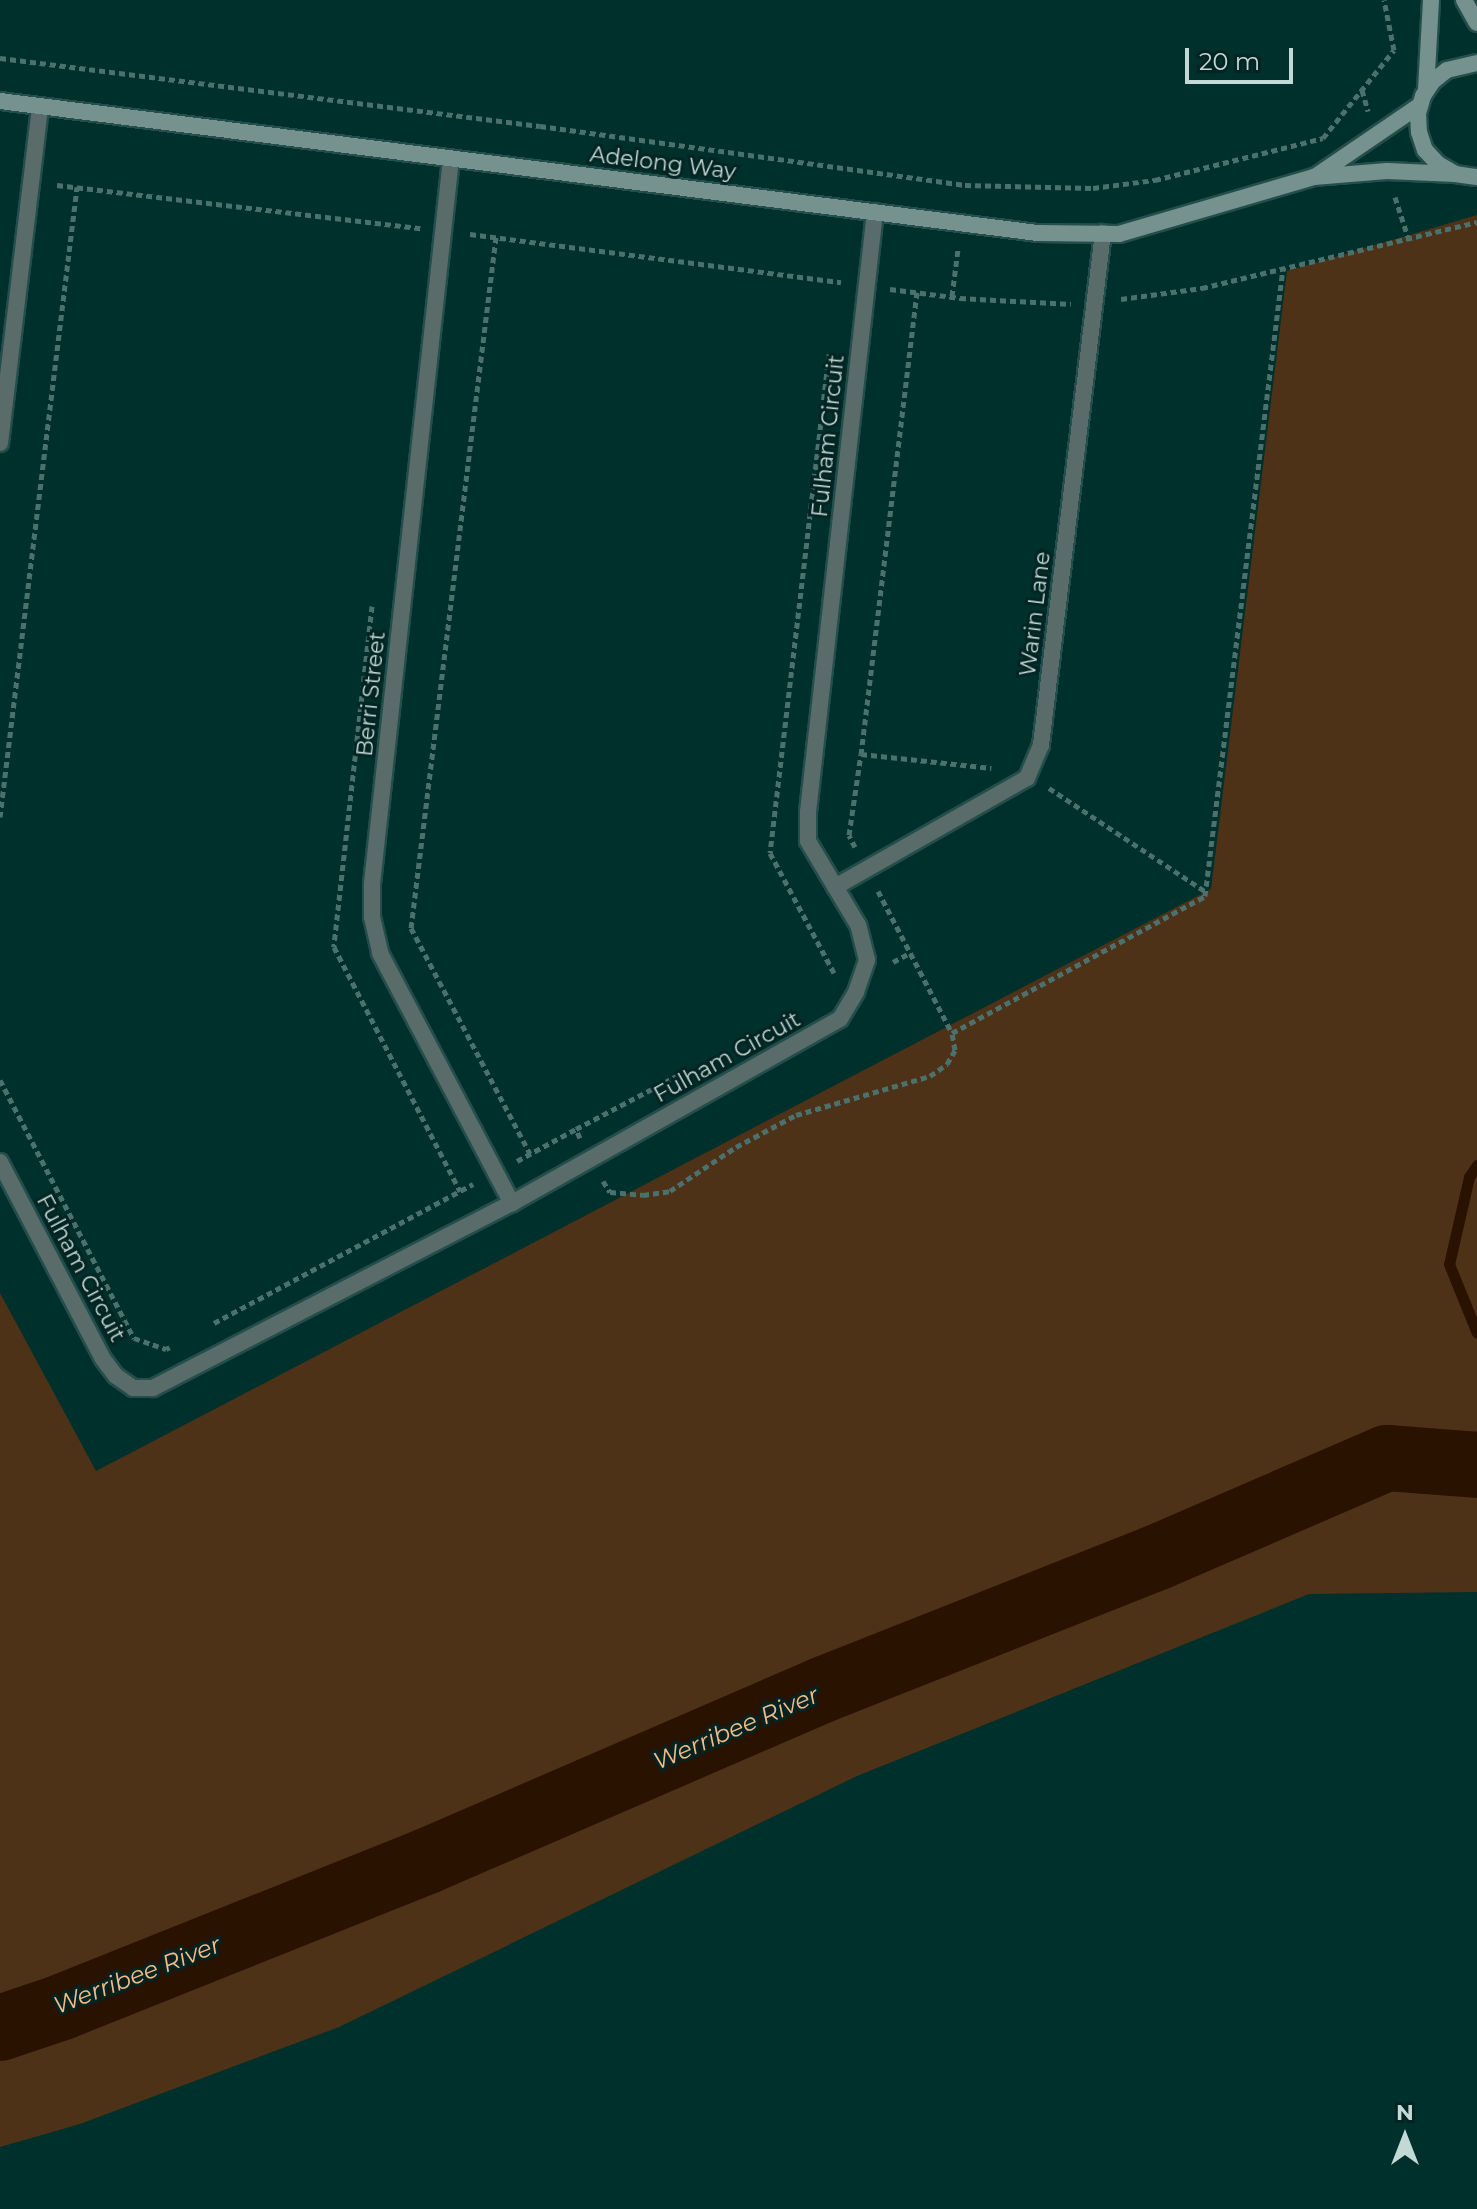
<!DOCTYPE html>
<style>
body{margin:0}
#map{position:relative;width:1477px;height:2209px;overflow:hidden;background:#00302c;font-family:Montserrat,sans-serif}
div>[style]{position:absolute}
[style*='--x']{left:calc(var(--x)*1px);top:calc(var(--y)*1px);width:calc(var(--w)*1px);rotate:calc(var(--a)*1deg)}
.green>*{inset:0;background:#4d3218}
.stream>*{height:11px;margin:-5.5px;padding:0 5.5px;transform-origin:5.5px;border-radius:5.5px;background:#2a1200}
.river>*{height:66px;margin:-33px;padding:0 33px;transform-origin:33px;border-radius:33px;background:#2a1200}
.path>*{height:5px;margin-top:-2.5px;transform-origin:0;background:repeating-linear-gradient(90deg,#4b716e 0 6px,transparent 0 10px)}
.roads{filter:drop-shadow(2px 0 #234e4b) drop-shadow(-2px 0 #234e4b) drop-shadow(0 2px #234e4b) drop-shadow(0 -2px #234e4b)}
.street>*{height:16px;margin:-8px;padding:0 8px;transform-origin:8px;border-radius:8px;background:#5a6c69}
.secondary>*{height:16px;margin:-8px;padding:0 8px;transform-origin:8px;border-radius:8px;background:#75928e}
span{translate:-50% -50%;white-space:nowrap;text-align:center;line-height:1.15;-webkit-text-stroke:6px #032422;paint-order:stroke}
.street-label{font-size:22px;color:#c3d9d6}
.water-label{font-size:24px;color:#f8bb85;font-style:italic}
.north{position:absolute;left:1365px;top:2097px;width:80px;height:80px;-webkit-text-stroke:6px #032422;paint-order:stroke;rotate:0deg;font-size:22px;font-weight:700;line-height:32px;text-align:center;color:#c3d9d6}
.north::after{content:'';display:block;margin:auto;width:28px;height:36px;background:#c3d9d6;clip-path:polygon(50% 0,100% 100%,50% 72%,0 100%)}
.scale{position:absolute;left:1185px;top:48px;width:108px;height:36px;box-sizing:border-box;border:4px solid #c3d9d6;border-top:0;padding-left:10px;font-size:24px;line-height:28px;white-space:nowrap;color:#c3d9d6;-webkit-text-stroke:6px #032422;paint-order:stroke}
</style>
<div id="map">
<div class="green">
<div style="clip-path:polygon(1477px 215px,1477px 1592px,1309px 1594px,857px 1776px,339px 2027px,80px 2124px,0 2147px,0 1293px,96px 1471px,1211px 889px,1287px 271px)"></div>
</div>
<div class="stream">
<div style="--x:1477;--y:1165;--w:14;--a:124"></div>
<div style="--x:1469;--y:1177;--w:89;--a:102.9"></div>
<div style="--x:1449;--y:1264;--w:74;--a:67.9"></div>
</div>
<div class="river">
<div style="--x:0;--y:2028;--w:65;--a:-18.7"></div>
<div style="--x:62;--y:2007;--w:393;--a:-21.8"></div>
<div style="--x:427;--y:1861;--w:430;--a:-23.4"></div>
<div style="--x:822;--y:1690;--w:361;--a:-21.6"></div>
<div style="--x:1158;--y:1557;--w:249;--a:-23.4"></div>
<div style="--x:1387;--y:1458;--w:90;--a:4.4"></div>
</div>
<div class="path">
<div style="--x:0;--y:58;--w:544;--a:7.18"></div>
<div style="--x:540;--y:126;--w:429;--a:7.9"></div>
<div style="--x:965;--y:185;--w:128;--a:1.3"></div>
<div style="--x:1093;--y:188;--w:63;--a:-7.4"></div>
<div style="--x:1155;--y:180;--w:173;--a:-14"></div>
<div style="--x:1323;--y:138;--w:113;--a:-51.1"></div>
<div style="--x:1394;--y:50;--w:51;--a:-101.3"></div>
<div style="--x:1362;--y:90;--w:22;--a:74"></div>
<div style="--x:57;--y:185;--w:366;--a:6.8"></div>
<div style="--x:1395;--y:197;--w:42;--a:72"></div>
<div style="--x:470;--y:234;--w:374;--a:7.4"></div>
<div style="--x:496;--y:237;--w:696;--a:97.01"></div>
<div style="--x:411;--y:928;--w:255;--a:62.2"></div>
<div style="--x:890;--y:289;--w:71;--a:7.3"></div>
<div style="--x:960;--y:298;--w:111;--a:3.1"></div>
<div style="--x:917;--y:292;--w:465;--a:96.9"></div>
<div style="--x:861;--y:754;--w:131;--a:6.1"></div>
<div style="--x:952;--y:296;--w:47;--a:-82.7"></div>
<div style="--x:1121;--y:299;--w:82;--a:-7.7"></div>
<div style="--x:1202;--y:288;--w:283;--a:-13.5"></div>
<div style="--x:829;--y:354;--w:502;--a:96.74"></div>
<div style="--x:770;--y:853;--w:136;--a:61.9"></div>
<div style="--x:372;--y:606;--w:343;--a:96.4"></div>
<div style="--x:334;--y:947;--w:275;--a:62.7"></div>
<div style="--x:1049;--y:788;--w:188;--a:33.5"></div>
<div style="--x:0;--y:817;--w:635;--a:-83.03"></div>
<div style="--x:855;--y:847;--w:13;--a:-117"></div>
<div style="--x:849;--y:835;--w:82;--a:-81.6"></div>
<div style="--x:878;--y:891;--w:160;--a:62.5"></div>
<div style="--x:893;--y:962;--w:19;--a:-28"></div>
<div style="--x:0;--y:1080;--w:291;--a:62.6"></div>
<div style="--x:134;--y:1338;--w:34;--a:19"></div>
<div style="--x:166;--y:1349;--w:4;--a:-27"></div>
<div style="--x:580;--y:1138;--w:10;--a:-114"></div>
<div style="--x:576;--y:1129;--w:124;--a:-27.8"></div>
<div style="--x:517;--y:1161;--w:67;--a:-28.5"></div>
<div style="--x:603;--y:1181;--w:13;--a:58"></div>
<div style="--x:610;--y:1192;--w:33;--a:5"></div>
<div style="--x:643;--y:1195;--w:27;--a:-8"></div>
<div style="--x:670;--y:1191;--w:79;--a:-33.7"></div>
<div style="--x:736;--y:1147;--w:68;--a:-28.1"></div>
<div style="--x:796;--y:1115;--w:140;--a:-16.2"></div>
<div style="--x:930;--y:1076;--w:21;--a:-35"></div>
<div style="--x:947;--y:1064;--w:16;--a:-60"></div>
<div style="--x:955;--y:1050;--w:17;--a:-100"></div>
<div style="--x:952;--y:1033;--w:288;--a:-28.4"></div>
<div style="--x:1205;--y:896;--w:633;--a:-82.92"></div>
<div style="--x:214;--y:1323;--w:294;--a:-28.2"></div>
</div>
<div class="roads">
<div class="street">
<div style="--x:451;--y:159;--w:729;--a:96.22"></div>
<div style="--x:372;--y:884;--w:33;--a:90"></div>
<div style="--x:372;--y:917;--w:37;--a:77"></div>
<div style="--x:380;--y:953;--w:283;--a:62.2"></div>
<div style="--x:0;--y:443;--w:339;--a:-83.2"></div>
<div style="--x:835;--y:887;--w:221;--a:-29.6"></div>
<div style="--x:1027;--y:778;--w:36;--a:-67"></div>
<div style="--x:1041;--y:745;--w:516;--a:-83.1"></div>
<div style="--x:0;--y:1162;--w:222;--a:62.4"></div>
<div style="--x:103;--y:1359;--w:21;--a:53"></div>
<div style="--x:116;--y:1376;--w:21;--a:35"></div>
<div style="--x:133;--y:1388;--w:20;--a:0"></div>
<div style="--x:153;--y:1388;--w:404;--a:-27.3"></div>
<div style="--x:512;--y:1203;--w:376;--a:-29.3"></div>
<div style="--x:840;--y:1019;--w:31;--a:-59"></div>
<div style="--x:856;--y:992;--w:34;--a:-71"></div>
<div style="--x:867;--y:960;--w:36;--a:-104"></div>
<div style="--x:858;--y:925;--w:98;--a:-120.8"></div>
<div style="--x:808;--y:841;--w:29;--a:-90"></div>
<div style="--x:808;--y:812;--w:604;--a:-83.63"></div>
</div>
<div class="secondary">
<div style="--x:1464;--y:0;--w:26;--a:61"></div>
<div style="--x:1477;--y:63;--w:31;--a:167"></div>
<div style="--x:1447;--y:70;--w:18;--a:142"></div>
<div style="--x:1433;--y:81;--w:18;--a:124"></div>
<div style="--x:1423;--y:96;--w:19;--a:106"></div>
<div style="--x:1418;--y:114;--w:18;--a:87"></div>
<div style="--x:1419;--y:132;--w:19;--a:72"></div>
<div style="--x:1425;--y:150;--w:19;--a:47"></div>
<div style="--x:1438;--y:164;--w:20;--a:30"></div>
<div style="--x:1455;--y:174;--w:22;--a:8"></div>
<div style="--x:1426;--y:90;--w:90;--a:-86.8"></div>
<div style="--x:0;--y:101;--w:1046;--a:7.25"></div>
<div style="--x:1038;--y:233;--w:81;--a:0.7"></div>
<div style="--x:1119;--y:234;--w:203;--a:-16.3"></div>
<div style="--x:1314;--y:177;--w:73;--a:-4.7"></div>
<div style="--x:1387;--y:171;--w:68;--a:2.5"></div>
<div style="--x:1316;--y:176;--w:126;--a:-34.3"></div>
</div>
</div>
<div class="street-label">
<span style="left:663px;top:163px;rotate:7deg">Adelong Way</span>
<span style="left:828px;top:436px;rotate:-84deg">Fulham Circuit</span>
<span style="left:1035px;top:614px;rotate:-83deg">Warin Lane</span>
<span style="left:371px;top:694px;rotate:-84deg">Berri Street</span>
<span style="left:727px;top:1057px;rotate:-29deg">Fulham Circuit</span>
<span style="left:81px;top:1268px;rotate:62deg">Fulham Circuit</span>
</div>
<div class="water-label">
<span style="left:736px;top:1728px;rotate:-23deg">Werribee River</span>
<span style="left:137px;top:1975px;rotate:-21deg">Werribee River</span>
</div>
<div class="north">N</div>
<div class="scale">20 m</div>
</div>
